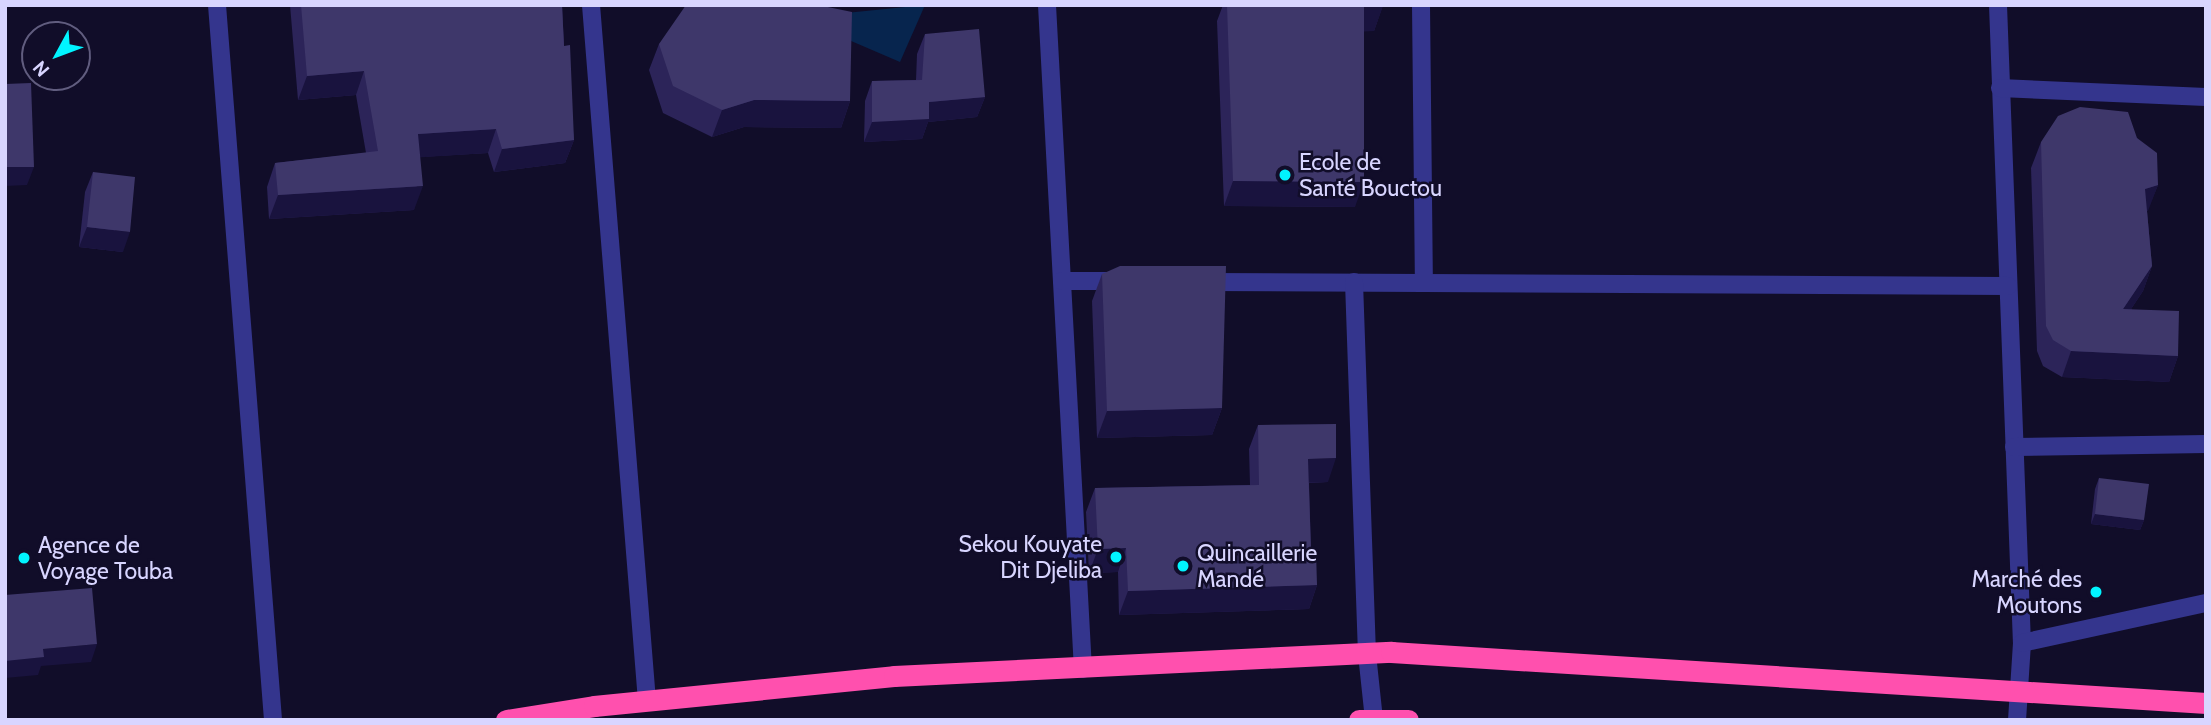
<!DOCTYPE html>
<meta charset="utf-8">
<style>
body{margin:0}
#map{position:relative;width:2211px;height:725px;overflow:hidden;background:#110d29;font-family:Cabin,sans-serif}
div>[style]{position:absolute}
[style*='--x']{left:calc(var(--x)*1px);top:calc(var(--y)*1px);width:calc(var(--w)*1px);rotate:calc(var(--a)*1deg)}
.water>*{inset:0;background:#07254e}
.minor>*{height:18px;margin:-9px;padding:0 9px;transform-origin:9px;border-radius:9px;background:#34358d}
.highway>*{height:21px;margin:-10.5px;padding:0 10.5px;transform-origin:10.5px;border-radius:10.5px;background:#ff50ae}
.wall>*{inset:0;background:#2c2459}
.shaded-wall>*{inset:0;background:#19133e}
.building>*{inset:0;background:#3e376a}
.dots>*{width:19px;height:19px;translate:-50% -50%;box-sizing:border-box;border:4px solid #110d29;border-radius:50%}
span{translate:-50% -50%;white-space:nowrap;text-align:center;line-height:1.15;-webkit-text-stroke:5px #110d29;paint-order:stroke}
.poi-label{font-size:23px;color:#d8d5ff}
.left{translate:0 -50%;text-align:left}
.right{translate:-100% -50%;text-align:right}
.frame{position:absolute;inset:0;border:7px solid #d8d5ff;pointer-events:none}
.north{position:absolute;left:21px;top:21px;width:70px;height:70px;box-sizing:border-box;background:#110d29;border:2px solid #615d7f;border-radius:50%;rotate:229deg;font-size:19px;font-weight:700;line-height:28px;text-align:center;color:#d8d5ff}
.north::after{content:'';display:block;margin:auto;width:24px;height:32px;background:#01f4ff;clip-path:polygon(50% 0,100% 100%,50% 72%,0 100%)}
</style>
<div id="map">
<div class="water">
<div style="clip-path:polygon(925px 5px,900px 62px,807px 22px,806px 17px)"></div>
</div>
<div class="minor">
<div style="--x:217;--y:5;--w:717;--a:85.52"></div>
<div style="--x:591;--y:5;--w:698;--a:85.4"></div>
<div style="--x:1047;--y:5;--w:665;--a:86.9"></div>
<div style="--x:1421;--y:5;--w:278;--a:89.4"></div>
<div style="--x:1998;--y:5;--w:638;--a:87.85"></div>
<div style="--x:2022;--y:643;--w:77;--a:93.7"></div>
<div style="--x:2000;--y:88;--w:206;--a:2.5"></div>
<div style="--x:1062;--y:281;--w:59;--a:0"></div>
<div style="--x:1202;--y:282;--w:806;--a:0.28"></div>
<div style="--x:1354;--y:282;--w:372;--a:88"></div>
<div style="--x:1367;--y:654;--w:66;--a:83.9"></div>
<div style="--x:2014;--y:447;--w:192;--a:-0.9"></div>
<div style="--x:2022;--y:643;--w:188;--a:-12.3"></div>
</div>
<div class="highway">
<div style="--x:506;--y:720;--w:89;--a:-9"></div>
<div style="--x:594;--y:706;--w:301;--a:-5.7"></div>
<div style="--x:894;--y:676;--w:498;--a:-2.8"></div>
<div style="--x:1391;--y:652;--w:817;--a:3.58"></div>
<div style="--x:1359;--y:720;--w:49;--a:0"></div>
</div>
<div class="wall">
<div style="clip-path:polygon(290px 5px,562px 5px,564px 46px,574px 140px,565px 163px,494px 172px,488px 153px,420px 157px,414px 210px,269px 219px,267px 187px,275px 163px,366px 153px,356px 95px,298px 100px)"></div>
<div style="clip-path:polygon(1223px 5px,1383px 5px,1374px 31px,1364px 31px,1355px 207px,1224px 206px,1217px 21px)"></div>
<div style="clip-path:polygon(925px 34px,985px 97px,977px 117px,928px 122px,922px 139px,864px 142px,865px 101px,872px 81px,916px 80px,917px 54px)"></div>
<div style="clip-path:polygon(659px 44px,850px 101px,841px 128px,744px 127px,712px 137px,663px 113px,649px 70px)"></div>
<div style="clip-path:polygon(2137px 138px,2158px 185px,2147px 211px,2152px 266px,2143px 291px,2131px 309px,2178px 356px,2169px 382px,2062px 377px,2043px 366px,2037px 351px,2031px 168px,2041px 142px)"></div>
<div style="clip-path:polygon(93px 172px,123px 252px,79px 247px,85px 192px)"></div>
<div style="clip-path:polygon(1102px 274px,1222px 408px,1212px 435px,1097px 438px,1092px 301px)"></div>
<div style="clip-path:polygon(1258px 425px,1328px 482px,1309px 483px,1311px 551px,1317px 585px,1309px 609px,1119px 615px,1118px 572px,1089px 573px,1086px 512px,1095px 488px,1250px 485px,1249px 449px)"></div>
<div style="clip-path:polygon(2099px 478px,2144px 520px,2140px 530px,2091px 524px,2095px 489px)"></div>
</div>
<div class="shaded-wall">
<div style="clip-path:polygon(1383px 6px,1374px 31px,1355px 32px,1364px 7px)"></div>
<div style="clip-path:polygon(364px 71px,356px 95px,298px 100px,307px 76px)"></div>
<div style="clip-path:polygon(985px 97px,977px 117px,928px 122px,922px 139px,864px 142px,872px 122px,929px 102px)"></div>
<div style="clip-path:polygon(754px 100px,850px 101px,841px 128px,744px 127px,712px 137px,722px 110px)"></div>
<div style="clip-path:polygon(496px 129px,488px 153px,410px 158px,418px 134px)"></div>
<div style="clip-path:polygon(574px 140px,565px 163px,494px 172px,502px 149px)"></div>
<div style="clip-path:polygon(5px 167px,34px 167px,27px 185px,5px 186px)"></div>
<div style="clip-path:polygon(1233px 181px,1364px 182px,1355px 207px,1224px 206px)"></div>
<div style="clip-path:polygon(2158px 185px,2148px 211px,2136px 215px,2145px 189px)"></div>
<div style="clip-path:polygon(423px 186px,414px 210px,269px 219px,278px 195px)"></div>
<div style="clip-path:polygon(87px 227px,130px 232px,123px 252px,79px 247px)"></div>
<div style="clip-path:polygon(2152px 266px,2143px 291px,2114px 335px,2123px 309px)"></div>
<div style="clip-path:polygon(2071px 351px,2178px 356px,2169px 382px,2062px 377px)"></div>
<div style="clip-path:polygon(1222px 408px,1212px 435px,1097px 438px,1107px 411px)"></div>
<div style="clip-path:polygon(1336px 458px,1328px 482px,1300px 483px,1308px 459px)"></div>
<div style="clip-path:polygon(2095px 514px,2144px 520px,2140px 530px,2091px 524px)"></div>
<div style="clip-path:polygon(1126px 548px,1118px 572px,1089px 573px,1098px 549px)"></div>
<div style="clip-path:polygon(1317px 585px,1309px 609px,1119px 615px,1128px 591px)"></div>
<div style="clip-path:polygon(97px 644px,91px 662px,41px 666px,38px 675px,5px 678px,5px 661px,43px 649px)"></div>
</div>
<div class="building">
<div style="clip-path:polygon(301px 5px,562px 5px,564px 46px,570px 45px,574px 140px,502px 149px,496px 129px,418px 134px,423px 186px,278px 195px,275px 163px,378px 151px,364px 71px,307px 76px)"></div>
<div style="clip-path:polygon(686px 5px,818px 5px,852px 12px,850px 101px,754px 100px,722px 110px,673px 86px,659px 44px)"></div>
<div style="clip-path:polygon(1227px 5px,1383px 5px,1364px 7px,1364px 182px,1233px 181px)"></div>
<div style="clip-path:polygon(979px 29px,985px 97px,929px 102px,929px 119px,872px 122px,872px 81px,922px 80px,925px 34px)"></div>
<div style="clip-path:polygon(31px 83px,34px 167px,5px 167px,5px 84px)"></div>
<div style="clip-path:polygon(2080px 107px,2128px 112px,2137px 138px,2157px 153px,2158px 185px,2145px 189px,2152px 266px,2123px 309px,2179px 311px,2178px 356px,2071px 351px,2053px 340px,2046px 326px,2041px 142px,2058px 116px)"></div>
<div style="clip-path:polygon(93px 172px,135px 177px,130px 232px,87px 227px)"></div>
<div style="clip-path:polygon(1120px 266px,1226px 266px,1222px 408px,1107px 411px,1102px 274px)"></div>
<div style="clip-path:polygon(1336px 424px,1336px 458px,1308px 459px,1311px 551px,1316px 551px,1317px 585px,1128px 591px,1126px 548px,1098px 549px,1095px 488px,1259px 485px,1258px 425px)"></div>
<div style="clip-path:polygon(2099px 478px,2149px 484px,2144px 520px,2095px 514px)"></div>
<div style="clip-path:polygon(92px 588px,97px 644px,43px 649px,44px 657px,5px 661px,5px 595px)"></div>
</div>
<div class="dots">
<div style="left:1285px;top:175px;background:#01f4ff"></div>
<div style="left:1116px;top:557px;background:#01f4ff"></div>
<div style="left:24px;top:558px;background:#01f4ff"></div>
<div style="left:1183px;top:566px;background:#01f4ff"></div>
<div style="left:2096px;top:592px;background:#01f4ff"></div>
</div>
<div class="poi-label">
<span class="left" style="left:1299px;top:175px">Ecole de<br>Santé Bouctou</span>
<span class="right" style="left:1102px;top:557px">Sekou Kouyate<br>Dit Djeliba</span>
<span class="left" style="left:38px;top:558px">Agence de<br>Voyage Touba</span>
<span class="left" style="left:1197px;top:566px">Quincaillerie<br>Mandé</span>
<span class="right" style="left:2082px;top:592px">Marché des<br>Moutons</span>
</div>
<div class="frame"></div>
<div class="north">N</div>
</div>
